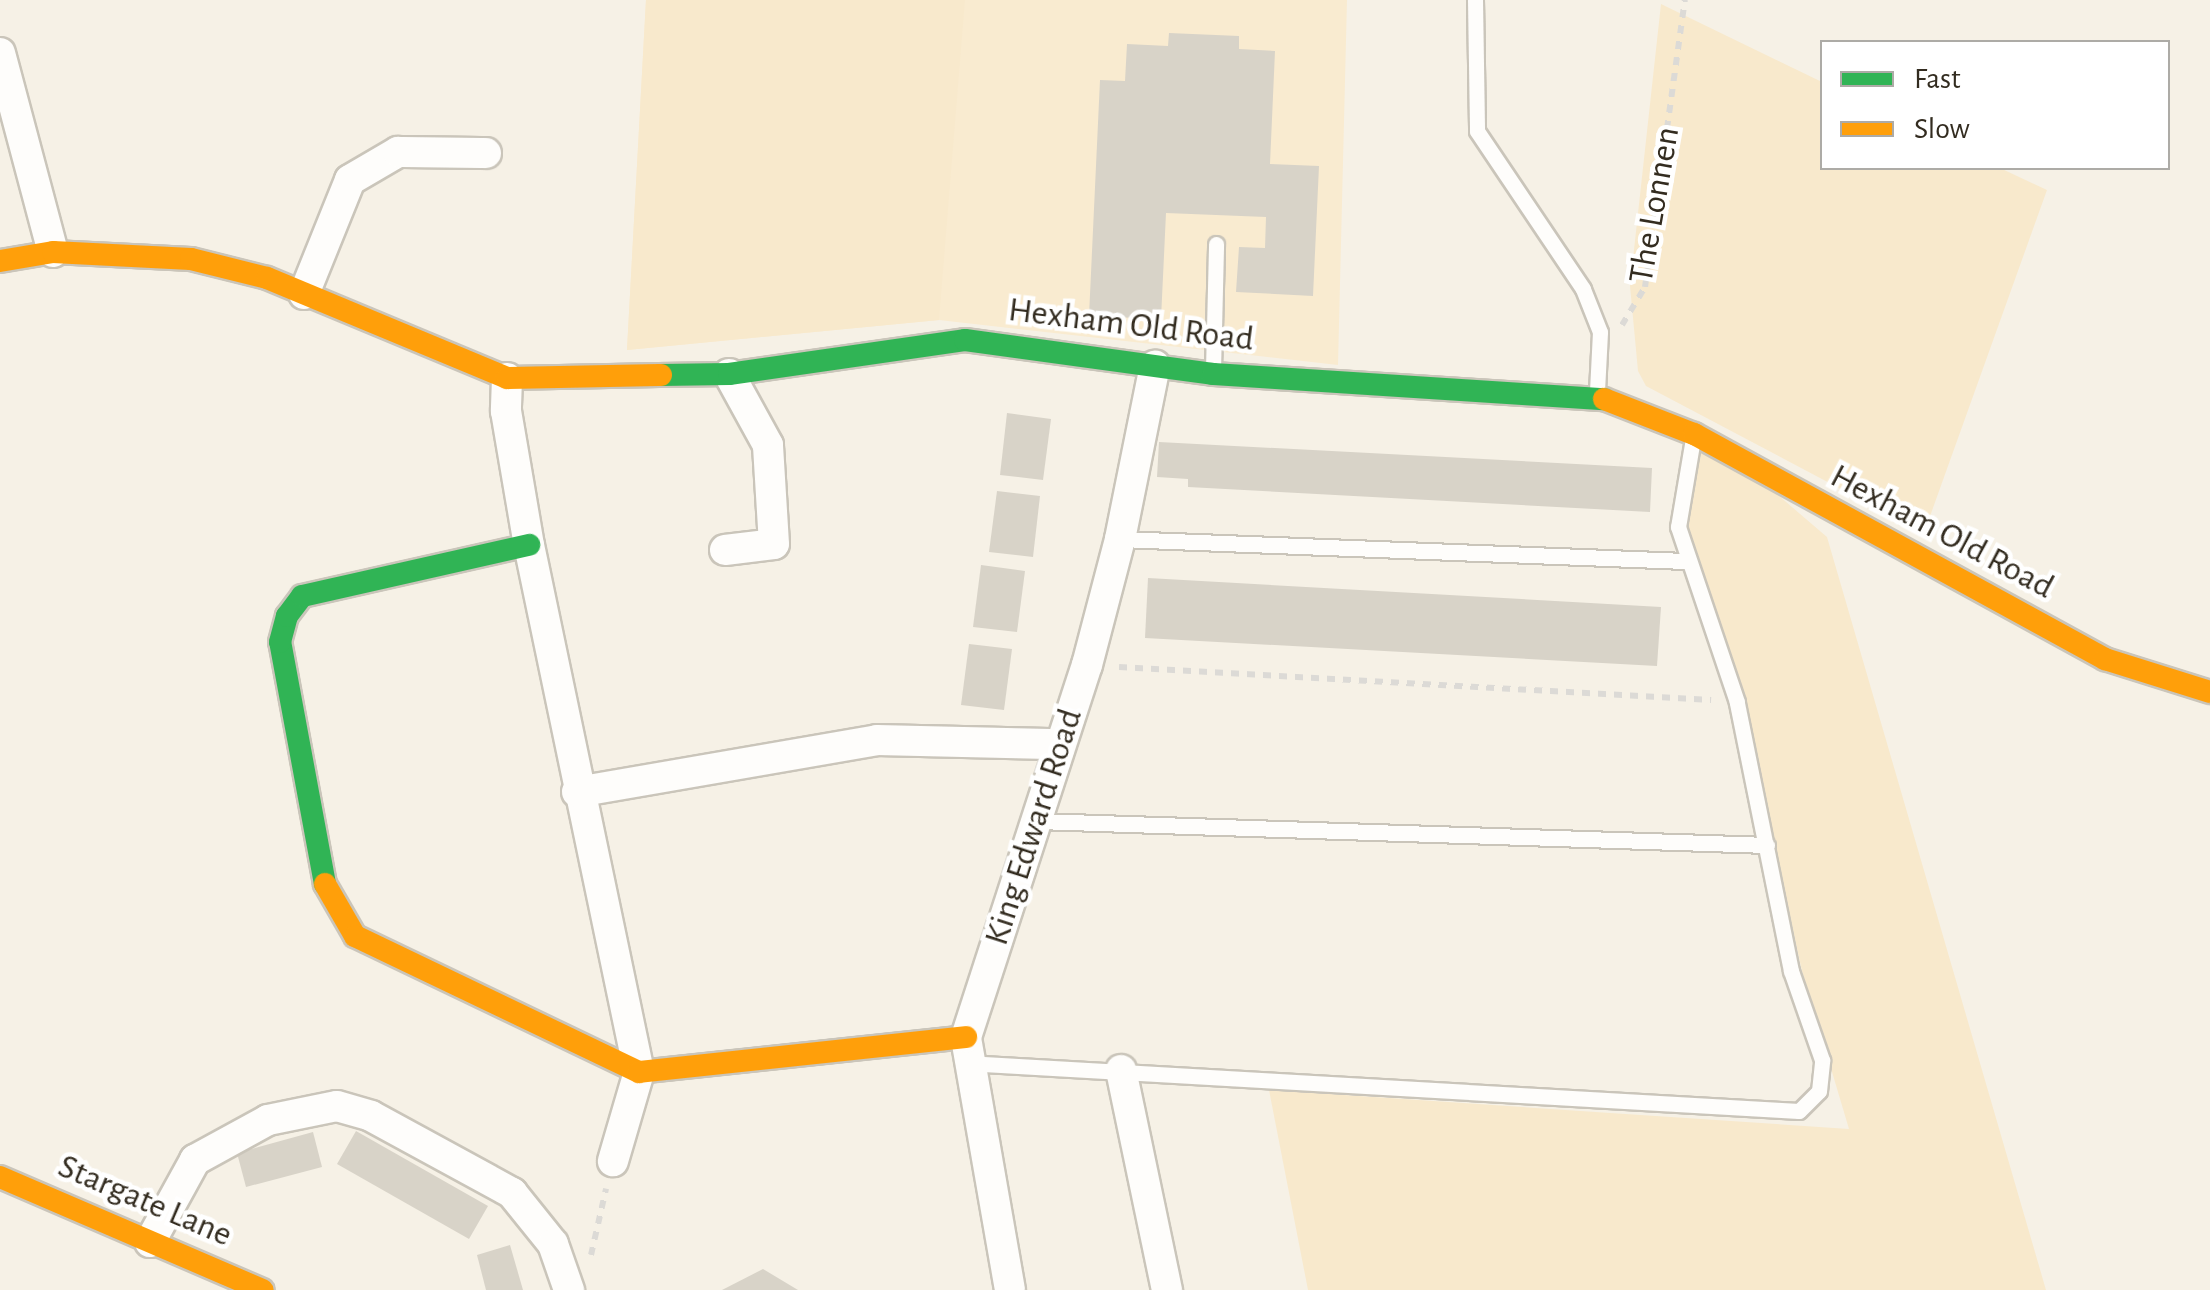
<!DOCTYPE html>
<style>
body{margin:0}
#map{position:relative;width:2210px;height:1290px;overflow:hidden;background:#f6f1e6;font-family:"Alegreya Sans",sans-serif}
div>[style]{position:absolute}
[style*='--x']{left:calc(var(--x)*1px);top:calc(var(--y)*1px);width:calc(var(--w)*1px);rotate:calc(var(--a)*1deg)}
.built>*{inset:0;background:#f9ebd0}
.green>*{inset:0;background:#f8e9cc}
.building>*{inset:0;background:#d8d3c8}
.path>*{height:6px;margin-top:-3px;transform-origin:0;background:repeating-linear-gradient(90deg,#dcdad6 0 8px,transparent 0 16px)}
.roads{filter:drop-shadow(2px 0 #cac5ba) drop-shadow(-2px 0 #cac5ba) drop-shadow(0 2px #cac5ba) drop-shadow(0 -2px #cac5ba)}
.lane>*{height:15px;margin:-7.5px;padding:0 7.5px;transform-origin:7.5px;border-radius:7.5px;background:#fefdfb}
.street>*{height:30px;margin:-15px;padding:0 15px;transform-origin:15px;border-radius:15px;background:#fefdfb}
.fast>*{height:22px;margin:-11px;padding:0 11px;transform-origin:11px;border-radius:11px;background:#30b455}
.slow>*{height:22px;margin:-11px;padding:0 11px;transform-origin:11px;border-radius:11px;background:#ff9f0a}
span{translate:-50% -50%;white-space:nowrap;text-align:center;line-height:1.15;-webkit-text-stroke:9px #fff;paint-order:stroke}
.street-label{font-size:35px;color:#332c20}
.legend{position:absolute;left:1820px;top:40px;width:350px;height:130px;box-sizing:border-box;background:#fff;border:2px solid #adaba6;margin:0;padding:12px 18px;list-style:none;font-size:30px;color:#332c20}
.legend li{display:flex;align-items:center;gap:20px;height:50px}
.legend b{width:50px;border:2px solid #adaba6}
</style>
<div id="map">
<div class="built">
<div style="clip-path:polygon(646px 0,1347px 0,1338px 365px,939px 320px,627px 350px)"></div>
</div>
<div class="green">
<div style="clip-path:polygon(646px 0,965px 0,939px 320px,627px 350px)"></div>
<div style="clip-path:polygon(1661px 4px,1822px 82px,1822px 168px,2000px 168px,2047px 190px,1924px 533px,1646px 386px,1638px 371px,1630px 286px)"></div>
<div style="clip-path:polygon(1697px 444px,1765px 484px,1827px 537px,2046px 1290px,1308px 1290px,1269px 1090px,1849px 1129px,1802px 971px,1742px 699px,1685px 526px)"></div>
</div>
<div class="building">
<div style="clip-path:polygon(1169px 33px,1239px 36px,1239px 49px,1275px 51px,1270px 164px,1319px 166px,1313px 296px,1236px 292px,1239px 247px,1265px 248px,1266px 217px,1166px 213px,1161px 319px,1089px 316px,1100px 80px,1125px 81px,1127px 44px,1168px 46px)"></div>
<div style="clip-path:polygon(1007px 413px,1051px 419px,1043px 480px,1000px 475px)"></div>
<div style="clip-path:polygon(1159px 442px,1652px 468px,1650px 512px,1188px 487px,1188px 479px,1157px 477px)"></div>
<div style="clip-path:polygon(997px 491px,1040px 496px,1033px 557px,989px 552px)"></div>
<div style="clip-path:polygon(981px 565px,1025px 571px,1017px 632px,973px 627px)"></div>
<div style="clip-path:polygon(1148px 578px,1661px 607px,1657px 666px,1145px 638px)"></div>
<div style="clip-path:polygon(969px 644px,1012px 649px,1004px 710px,961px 705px)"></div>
<div style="clip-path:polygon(356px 1131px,488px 1206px,469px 1239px,337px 1164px)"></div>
<div style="clip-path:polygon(313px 1132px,322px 1167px,246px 1187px,237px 1153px)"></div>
<div style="clip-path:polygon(510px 1245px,523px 1290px,486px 1290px,477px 1255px)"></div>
<div style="clip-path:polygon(763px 1269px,798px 1290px,722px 1290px)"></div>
</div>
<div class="path">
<div style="--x:1622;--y:325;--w:44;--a:-58.8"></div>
<div style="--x:1645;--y:287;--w:290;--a:-82.1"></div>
<div style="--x:1119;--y:667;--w:593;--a:3.19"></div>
<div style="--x:591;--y:1255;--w:68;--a:-77.2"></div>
</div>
<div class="roads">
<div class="lane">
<div style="--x:1475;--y:0;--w:131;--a:89.1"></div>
<div style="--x:1477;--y:131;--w:190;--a:56.1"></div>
<div style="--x:1583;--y:289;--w:46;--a:68.4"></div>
<div style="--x:1600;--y:332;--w:60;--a:92.9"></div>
<div style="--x:1213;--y:370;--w:126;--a:-88.6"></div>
<div style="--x:1120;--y:539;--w:566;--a:2.23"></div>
<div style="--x:1037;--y:821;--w:730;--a:1.88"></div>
<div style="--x:966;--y:1063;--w:834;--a:3.3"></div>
<div style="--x:1799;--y:1111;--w:28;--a:-45"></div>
<div style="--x:1819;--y:1091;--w:31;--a:-84"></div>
<div style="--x:1822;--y:1060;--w:94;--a:-109.2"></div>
<div style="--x:1791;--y:971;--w:274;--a:-101.4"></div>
<div style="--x:1737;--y:702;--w:185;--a:-108.6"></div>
<div style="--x:1678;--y:527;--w:90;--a:-80.4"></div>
</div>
<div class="street">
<div style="--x:0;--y:53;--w:206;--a:75.1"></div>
<div style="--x:304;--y:294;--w:123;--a:-68"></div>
<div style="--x:350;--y:180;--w:56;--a:-30.3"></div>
<div style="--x:398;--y:152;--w:88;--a:0.7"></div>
<div style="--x:507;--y:378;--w:33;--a:92"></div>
<div style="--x:506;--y:411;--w:136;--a:80.3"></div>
<div style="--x:529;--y:545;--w:538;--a:78.21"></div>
<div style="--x:639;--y:1072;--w:93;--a:106.3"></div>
<div style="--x:725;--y:550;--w:49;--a:-7"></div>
<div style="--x:774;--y:544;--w:99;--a:-93.5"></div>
<div style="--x:768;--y:445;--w:81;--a:-118.8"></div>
<div style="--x:577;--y:792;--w:304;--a:-9.8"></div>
<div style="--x:877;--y:740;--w:183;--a:1.3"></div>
<div style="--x:1121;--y:1070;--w:225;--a:78.2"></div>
<div style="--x:150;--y:1242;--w:94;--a:-61.2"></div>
<div style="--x:195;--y:1160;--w:83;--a:-28.7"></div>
<div style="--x:268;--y:1120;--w:70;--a:-11.5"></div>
<div style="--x:337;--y:1106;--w:35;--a:16"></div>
<div style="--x:371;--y:1116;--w:161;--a:28.6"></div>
<div style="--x:512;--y:1193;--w:65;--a:51.2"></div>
<div style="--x:553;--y:1244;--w:49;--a:70.8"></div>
<div style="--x:1010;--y:1290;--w:257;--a:-99.9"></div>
<div style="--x:966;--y:1037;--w:391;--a:-72"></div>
<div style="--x:1087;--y:665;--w:130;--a:-75.3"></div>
<div style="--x:1120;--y:539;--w:177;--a:-78.6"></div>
</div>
<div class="fast">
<div style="--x:661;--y:375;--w:68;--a:-0.8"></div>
<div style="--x:729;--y:374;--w:238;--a:-8.2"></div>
<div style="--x:965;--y:340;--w:250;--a:7.8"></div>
<div style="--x:1213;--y:374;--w:392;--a:3.7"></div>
<div style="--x:325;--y:884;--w:246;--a:-100.5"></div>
<div style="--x:280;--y:642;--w:27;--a:-75"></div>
<div style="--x:287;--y:616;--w:25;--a:-53"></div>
<div style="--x:302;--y:596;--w:233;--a:-12.7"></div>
</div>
<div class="slow">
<div style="--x:0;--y:261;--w:54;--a:-9.6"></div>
<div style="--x:53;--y:252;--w:138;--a:2.9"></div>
<div style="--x:191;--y:259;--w:78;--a:14"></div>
<div style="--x:267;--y:278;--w:260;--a:22.6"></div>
<div style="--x:507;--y:378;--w:154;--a:-1.1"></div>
<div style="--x:1604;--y:399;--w:97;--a:21.3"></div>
<div style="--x:1694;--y:434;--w:469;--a:28.7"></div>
<div style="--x:2105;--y:659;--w:110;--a:17.4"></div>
<div style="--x:325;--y:884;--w:60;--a:60"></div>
<div style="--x:355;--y:936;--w:315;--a:25.6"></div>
<div style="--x:639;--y:1072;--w:329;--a:-6.1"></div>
<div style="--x:0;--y:1177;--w:286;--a:23.3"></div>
</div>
</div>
<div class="street-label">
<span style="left:1655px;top:205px;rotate:-80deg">The Lonnen</span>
<span style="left:1131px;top:325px;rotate:7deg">Hexham Old Road</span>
<span style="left:1942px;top:532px;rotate:28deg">Hexham Old Road</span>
<span style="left:1034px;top:827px;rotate:-72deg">King Edward Road</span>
<span style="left:145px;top:1201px;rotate:23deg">Stargate Lane</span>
</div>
<ul class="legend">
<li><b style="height:12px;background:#30b455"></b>Fast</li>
<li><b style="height:12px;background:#ff9f0a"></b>Slow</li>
</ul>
</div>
